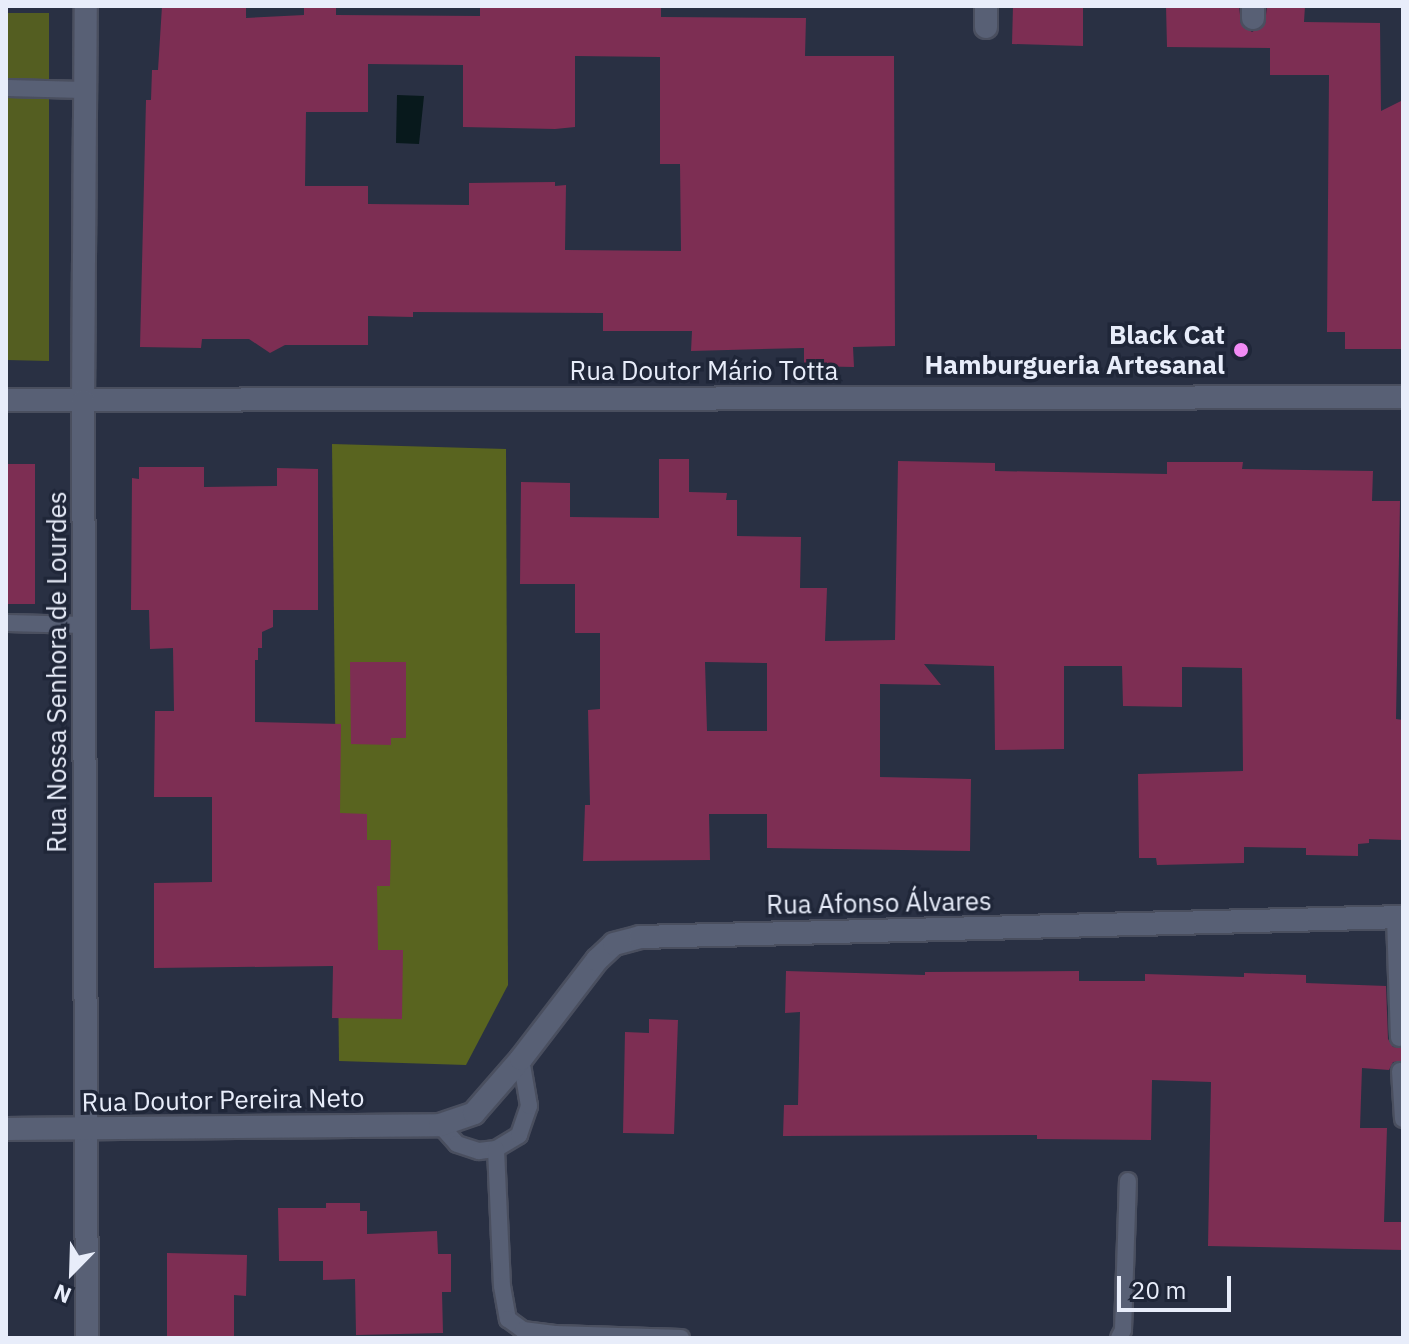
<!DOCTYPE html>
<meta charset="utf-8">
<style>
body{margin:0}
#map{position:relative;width:1409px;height:1344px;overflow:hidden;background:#293043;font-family:"IBM Plex Sans",sans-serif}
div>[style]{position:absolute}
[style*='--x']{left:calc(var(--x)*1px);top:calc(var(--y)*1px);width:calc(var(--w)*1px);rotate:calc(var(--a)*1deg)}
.green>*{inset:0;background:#545e21}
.forest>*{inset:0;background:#59641f}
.water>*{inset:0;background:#08191c}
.building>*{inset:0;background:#7d2e53}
.roads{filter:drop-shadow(2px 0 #4a4f5f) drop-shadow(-2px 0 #4a4f5f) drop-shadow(0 2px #4a4f5f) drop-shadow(0 -2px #4a4f5f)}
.service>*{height:16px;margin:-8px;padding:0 8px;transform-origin:8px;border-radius:8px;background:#586075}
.minor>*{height:22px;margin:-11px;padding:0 11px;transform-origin:11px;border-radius:11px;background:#586075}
.tertiary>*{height:22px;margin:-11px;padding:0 11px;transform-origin:11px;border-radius:11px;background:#586075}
.dots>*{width:22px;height:22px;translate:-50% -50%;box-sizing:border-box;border:4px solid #1f2638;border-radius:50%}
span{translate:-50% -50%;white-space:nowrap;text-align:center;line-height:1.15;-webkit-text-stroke:7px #1f2638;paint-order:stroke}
.poi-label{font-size:26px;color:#e8edfa;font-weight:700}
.right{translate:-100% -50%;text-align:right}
.street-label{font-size:26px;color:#e8edfa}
.frame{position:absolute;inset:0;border:8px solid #e8edfa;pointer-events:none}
.north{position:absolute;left:32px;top:1232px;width:80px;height:80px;-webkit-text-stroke:6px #1f2638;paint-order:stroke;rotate:203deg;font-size:22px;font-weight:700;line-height:32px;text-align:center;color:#e8edfa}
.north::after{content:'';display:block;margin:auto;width:28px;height:36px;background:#e8edfa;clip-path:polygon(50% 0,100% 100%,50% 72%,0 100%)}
.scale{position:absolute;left:1117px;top:1276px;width:114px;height:36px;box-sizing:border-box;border:4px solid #e8edfa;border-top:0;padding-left:10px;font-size:24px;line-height:28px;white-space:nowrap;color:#e8edfa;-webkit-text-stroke:6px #1f2638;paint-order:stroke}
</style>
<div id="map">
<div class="green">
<div style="clip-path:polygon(6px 13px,49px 13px,49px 361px,6px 360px)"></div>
</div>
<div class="forest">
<div style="clip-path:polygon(332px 444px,506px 449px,508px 985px,466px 1065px,339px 1061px)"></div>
</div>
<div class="water">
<div style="clip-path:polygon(397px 95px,424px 96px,419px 144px,396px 143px)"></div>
</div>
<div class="building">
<div style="clip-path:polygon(evenodd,162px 6px,246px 6px,246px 18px,304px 15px,304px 6px,336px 6px,336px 15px,480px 16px,480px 6px,661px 6px,661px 17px,806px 18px,805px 56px,894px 56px,895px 346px,853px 347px,854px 367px,804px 366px,804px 348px,691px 351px,692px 331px,603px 331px,603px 313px,413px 312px,413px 317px,368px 316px,368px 345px,285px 345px,270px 353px,249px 339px,202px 339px,201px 348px,140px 347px,146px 100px,151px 100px,152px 70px,158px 70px,162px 6px,575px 56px,660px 57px,660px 164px,680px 164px,681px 251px,565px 250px,566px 185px,555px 186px,555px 182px,469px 183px,469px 205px,368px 204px,368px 186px,305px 186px,306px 112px,368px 112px,368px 64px,463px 65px,463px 127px,555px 129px,575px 127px,575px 56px)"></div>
<div style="clip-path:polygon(1013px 6px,1083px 6px,1083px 46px,1012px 44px)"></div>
<div style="clip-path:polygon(1166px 6px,1239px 6px,1241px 24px,1252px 32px,1265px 24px,1267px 6px,1305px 6px,1304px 22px,1380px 23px,1381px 111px,1403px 100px,1403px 349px,1345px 349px,1345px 332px,1327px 332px,1329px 75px,1270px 75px,1270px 48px,1167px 47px)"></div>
<div style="clip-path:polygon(evenodd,659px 459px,689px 459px,689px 492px,727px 493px,726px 500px,737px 500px,737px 536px,801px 537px,800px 588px,827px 588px,825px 641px,895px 640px,898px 461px,995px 463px,995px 471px,1167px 474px,1167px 462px,1243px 462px,1242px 469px,1373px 471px,1372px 501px,1400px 501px,1396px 719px,1403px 720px,1403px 840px,1369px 839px,1369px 843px,1358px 844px,1358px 856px,1306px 855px,1306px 848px,1244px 847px,1244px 863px,1157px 865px,1156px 858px,1139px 858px,1138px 774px,1243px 771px,1242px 668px,1182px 667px,1182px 707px,1123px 706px,1122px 666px,1064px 666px,1064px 749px,995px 750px,994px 666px,924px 664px,941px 685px,880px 684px,880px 777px,971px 779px,970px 851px,767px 848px,767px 814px,709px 814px,710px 860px,583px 861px,585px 805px,590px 805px,588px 710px,600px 709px,600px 633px,575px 633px,575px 584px,520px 584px,521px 482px,570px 483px,570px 517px,659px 518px,659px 459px,705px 662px,767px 663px,767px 731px,707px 731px,705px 662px)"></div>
<div style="clip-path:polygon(6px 464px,35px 464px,35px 604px,6px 604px)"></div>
<div style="clip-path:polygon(139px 467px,204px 467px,204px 487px,277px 486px,277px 468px,318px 469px,318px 610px,273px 610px,273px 627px,262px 632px,262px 648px,258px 648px,258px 660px,255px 660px,255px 722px,341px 724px,340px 813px,367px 814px,367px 840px,391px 840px,390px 886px,377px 886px,378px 950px,403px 950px,402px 1019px,332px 1018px,333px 966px,154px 968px,154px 883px,212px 882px,212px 797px,154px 797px,155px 711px,174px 711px,173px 648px,150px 649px,149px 610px,131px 610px,132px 478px,139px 479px)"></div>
<div style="clip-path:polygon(350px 662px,406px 662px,406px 738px,391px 738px,391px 745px,351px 744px)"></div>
<div style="clip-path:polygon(786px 971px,925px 975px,925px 972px,1079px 971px,1079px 981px,1145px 981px,1145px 974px,1244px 977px,1244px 973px,1306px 975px,1306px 983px,1386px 986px,1388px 1039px,1393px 1047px,1403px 1048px,1403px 1061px,1393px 1062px,1389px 1070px,1362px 1068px,1360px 1128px,1387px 1128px,1384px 1222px,1403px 1222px,1403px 1250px,1208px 1246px,1211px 1082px,1152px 1080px,1151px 1140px,1037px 1139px,1037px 1135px,783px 1136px,784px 1105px,798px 1105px,800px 1012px,785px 1013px)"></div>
<div style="clip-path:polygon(649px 1019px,678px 1020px,674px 1134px,623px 1133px,625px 1032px,649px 1033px)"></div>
<div style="clip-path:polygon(326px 1203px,360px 1203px,360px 1211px,367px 1211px,367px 1234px,437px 1231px,438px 1254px,451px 1254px,451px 1292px,442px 1292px,443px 1333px,356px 1335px,355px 1279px,323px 1280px,323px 1261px,279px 1261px,278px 1208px,326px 1208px)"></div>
<div style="clip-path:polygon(167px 1253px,247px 1255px,246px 1296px,234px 1295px,234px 1338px,167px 1338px)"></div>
</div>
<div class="roads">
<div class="service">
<div style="--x:6;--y:88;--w:79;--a:1.5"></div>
<div style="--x:6;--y:623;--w:78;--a:1.5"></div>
<div style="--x:1395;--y:917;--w:121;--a:88.1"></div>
<div style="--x:1400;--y:1071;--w:48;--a:86.4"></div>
<div style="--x:440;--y:1125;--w:25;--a:48"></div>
<div style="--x:457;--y:1144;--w:23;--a:18"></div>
<div style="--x:479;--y:1151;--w:17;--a:-7"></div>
<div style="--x:496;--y:1149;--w:27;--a:-31"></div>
<div style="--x:519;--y:1135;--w:31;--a:-71"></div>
<div style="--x:529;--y:1106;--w:48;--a:-99.7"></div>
<div style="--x:496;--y:1149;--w:137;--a:87.5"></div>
<div style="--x:502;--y:1286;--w:34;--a:80"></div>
<div style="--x:508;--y:1319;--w:19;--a:36"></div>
<div style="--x:523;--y:1330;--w:32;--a:7"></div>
<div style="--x:555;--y:1334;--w:126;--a:1.8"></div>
<div style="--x:1119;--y:1338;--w:9;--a:-63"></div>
<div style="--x:1123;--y:1330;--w:149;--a:-88.1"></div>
</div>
<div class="minor">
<div style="--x:986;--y:6;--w:21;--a:90"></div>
<div style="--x:1253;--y:18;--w:12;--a:-90"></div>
<div style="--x:83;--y:401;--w:395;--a:-89.6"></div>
</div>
<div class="tertiary">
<div style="--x:6;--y:400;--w:1397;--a:-0.12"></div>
<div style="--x:83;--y:401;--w:937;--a:89.76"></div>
<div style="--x:6;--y:1129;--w:434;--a:-0.5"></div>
<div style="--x:440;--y:1125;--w:36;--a:-19"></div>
<div style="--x:474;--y:1113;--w:72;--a:-49"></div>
<div style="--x:521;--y:1059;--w:125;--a:-52.5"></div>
<div style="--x:597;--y:960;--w:23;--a:-43"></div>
<div style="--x:614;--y:944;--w:27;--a:-15"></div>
<div style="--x:640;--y:937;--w:763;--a:-1.5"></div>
</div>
</div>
<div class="dots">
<div style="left:1241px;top:350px;background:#f18bf5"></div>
</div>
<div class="poi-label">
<span class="right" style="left:1225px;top:350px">Black Cat<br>Hamburgueria Artesanal</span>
</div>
<div class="street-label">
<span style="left:704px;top:371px">Rua Doutor Mário Totta</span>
<span style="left:57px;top:672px;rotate:-90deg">Rua Nossa Senhora de Lourdes</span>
<span style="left:879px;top:903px;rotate:-1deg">Rua Afonso Álvares</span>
<span style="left:223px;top:1100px;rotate:-1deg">Rua Doutor Pereira Neto</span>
</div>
<div class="frame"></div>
<div class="north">N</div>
<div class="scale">20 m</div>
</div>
